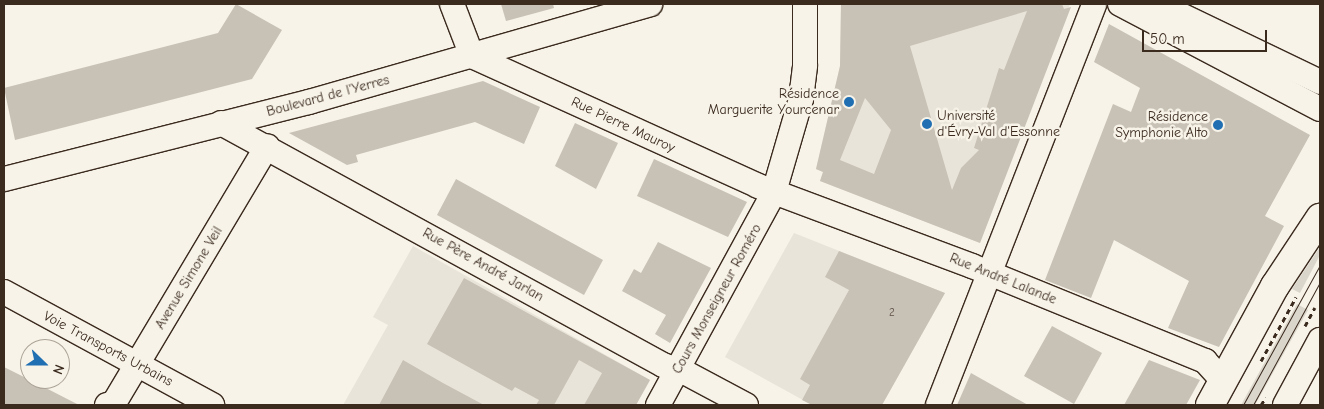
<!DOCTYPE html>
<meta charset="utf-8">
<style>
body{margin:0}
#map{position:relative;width:1324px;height:409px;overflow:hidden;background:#f7f3e8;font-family:"Comic Neue",sans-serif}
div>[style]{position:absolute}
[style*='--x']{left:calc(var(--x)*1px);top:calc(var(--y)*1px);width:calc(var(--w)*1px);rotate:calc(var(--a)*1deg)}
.built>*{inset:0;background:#e9e4d9}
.green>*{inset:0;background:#dbd6cb}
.building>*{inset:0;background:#c8c1b6}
.path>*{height:3px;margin-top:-1.5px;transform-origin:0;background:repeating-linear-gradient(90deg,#3b2a1e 0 5px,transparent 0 9px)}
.roads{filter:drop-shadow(1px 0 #3b2a1e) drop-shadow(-1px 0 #3b2a1e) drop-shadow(0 1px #3b2a1e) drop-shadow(0 -1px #3b2a1e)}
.minor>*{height:24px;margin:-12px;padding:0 12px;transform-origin:12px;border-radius:12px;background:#f7f3e8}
.major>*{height:28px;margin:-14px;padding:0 14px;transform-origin:14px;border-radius:14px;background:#f7f3e8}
.tram>*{height:1px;margin:-0.5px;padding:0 0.5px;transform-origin:0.5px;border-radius:0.5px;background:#3b2a1e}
.dots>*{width:14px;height:14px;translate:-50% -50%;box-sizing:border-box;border:2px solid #f7f3e8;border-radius:50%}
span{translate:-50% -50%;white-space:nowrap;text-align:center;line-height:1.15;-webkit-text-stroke:5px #f7f3e8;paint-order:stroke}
.number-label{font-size:11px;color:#5e5044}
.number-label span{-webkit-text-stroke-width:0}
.poi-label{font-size:14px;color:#3b2a1e}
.right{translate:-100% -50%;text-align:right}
.left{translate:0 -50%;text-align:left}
.street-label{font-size:14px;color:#3b2a1e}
.frame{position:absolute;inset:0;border:5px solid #3b2a1e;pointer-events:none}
.north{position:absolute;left:20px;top:339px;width:50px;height:50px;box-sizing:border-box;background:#f7f3e8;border:1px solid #aca397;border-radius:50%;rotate:112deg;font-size:14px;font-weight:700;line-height:20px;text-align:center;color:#3b2a1e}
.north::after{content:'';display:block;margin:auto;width:18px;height:22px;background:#1f6fb2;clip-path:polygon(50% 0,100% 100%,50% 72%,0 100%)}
.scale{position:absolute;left:1142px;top:30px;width:125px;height:22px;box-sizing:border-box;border:2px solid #3b2a1e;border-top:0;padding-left:6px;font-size:15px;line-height:18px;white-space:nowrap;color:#3b2a1e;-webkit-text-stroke:4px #f7f3e8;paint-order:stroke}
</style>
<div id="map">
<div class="built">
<div style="clip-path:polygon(841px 4px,1070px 4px,980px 243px,820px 181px,823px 172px,816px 169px,840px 66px)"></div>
<div style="clip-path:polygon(794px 233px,945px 293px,882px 405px,812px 405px,725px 357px)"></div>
<div style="clip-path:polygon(413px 246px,650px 380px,636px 405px,343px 405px,388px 325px,373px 317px)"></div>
</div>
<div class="green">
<div style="clip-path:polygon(1320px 247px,1320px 255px,1300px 293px,1292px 289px)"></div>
<div style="clip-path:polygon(1297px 304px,1308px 310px,1255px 405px,1241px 405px)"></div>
</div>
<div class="building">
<div style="clip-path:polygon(236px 4px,282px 30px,252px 79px,15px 140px,4px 88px,218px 33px)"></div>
<div style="clip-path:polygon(501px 4px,553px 4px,554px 8px,506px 21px)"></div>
<div style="clip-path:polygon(evenodd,841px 4px,1062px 4px,1064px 9px,1071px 7px,980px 243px,820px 181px,823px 172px,816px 169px,840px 66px,841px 4px,1027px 11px,1004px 70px,999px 68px,974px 148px,979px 150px,961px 168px,952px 190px,910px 46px,1027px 11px,841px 4px,865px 98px,891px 130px,874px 174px,840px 160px,865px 98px)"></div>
<div style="clip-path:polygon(1109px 24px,1310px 135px,1265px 216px,1284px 226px,1219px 347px,1168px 328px,1189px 281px,1114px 240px,1091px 298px,1045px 280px,1113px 104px,1131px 112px,1140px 88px,1094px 62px)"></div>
<div style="clip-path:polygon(483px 81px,540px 107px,524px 144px,475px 122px,356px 155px,358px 162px,347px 165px,289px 133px)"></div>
<div style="clip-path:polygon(575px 123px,618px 143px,596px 189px,555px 166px)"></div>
<div style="clip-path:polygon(654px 159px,747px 202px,728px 237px,637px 196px)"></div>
<div style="clip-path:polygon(456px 179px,603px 260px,584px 295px,437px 215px)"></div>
<div style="clip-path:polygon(658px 242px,711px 268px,670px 343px,655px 334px,666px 315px,622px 291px,634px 269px,641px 273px)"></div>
<div style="clip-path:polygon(839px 251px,945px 293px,882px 405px,812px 405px,802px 400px,810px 385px,800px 379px,849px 290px,825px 277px)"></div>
<div style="clip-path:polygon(464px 278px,650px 380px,636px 405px,584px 405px,602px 373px,579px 360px,554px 405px,536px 405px,539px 400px,515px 387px,512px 391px,427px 344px)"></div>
<div style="clip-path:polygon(1052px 326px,1102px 353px,1074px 404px,1024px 376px)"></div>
<div style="clip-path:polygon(403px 360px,443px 383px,484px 405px,379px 405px)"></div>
<div style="clip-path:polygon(1149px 360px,1200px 380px,1186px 405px,1124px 405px)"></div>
<div style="clip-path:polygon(4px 367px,38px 384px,79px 405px,4px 405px)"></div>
<div style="clip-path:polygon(971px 373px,1028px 405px,957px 405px)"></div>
</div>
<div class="path">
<div style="--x:1305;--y:326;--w:21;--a:-62"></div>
<div style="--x:1261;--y:361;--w:73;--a:-61.3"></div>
<div style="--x:1261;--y:405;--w:9;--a:-58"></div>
</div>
<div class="roads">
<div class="minor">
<div style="--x:452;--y:4;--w:56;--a:69"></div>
<div style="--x:1120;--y:4;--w:226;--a:27.7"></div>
<div style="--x:1158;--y:4;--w:180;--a:25.7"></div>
<div style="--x:472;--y:56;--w:314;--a:24.4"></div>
<div style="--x:758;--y:186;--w:228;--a:20.5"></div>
<div style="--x:972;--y:266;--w:252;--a:22.2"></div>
<div style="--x:1205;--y:361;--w:28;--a:48"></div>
<div style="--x:221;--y:123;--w:504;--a:28.7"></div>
<div style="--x:663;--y:365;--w:24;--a:19"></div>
<div style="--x:686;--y:373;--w:68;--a:28.1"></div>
<div style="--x:4;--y:179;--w:315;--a:-14.2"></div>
<div style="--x:309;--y:102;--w:355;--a:-16"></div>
<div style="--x:4;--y:292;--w:237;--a:28.5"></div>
<div style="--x:107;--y:405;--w:7;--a:-16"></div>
<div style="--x:114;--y:403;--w:299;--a:-59.2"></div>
<div style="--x:658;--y:405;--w:243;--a:-61.4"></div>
<div style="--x:774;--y:192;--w:97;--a:-73.8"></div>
<div style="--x:801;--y:99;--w:34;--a:-83"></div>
<div style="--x:805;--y:65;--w:61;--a:-90"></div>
<div style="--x:938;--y:405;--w:430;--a:-68.7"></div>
<div style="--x:1285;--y:405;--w:74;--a:-61.7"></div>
</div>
<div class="major">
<div style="--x:1210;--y:405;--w:136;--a:-61.4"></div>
<div style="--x:1275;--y:286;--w:82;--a:-56.5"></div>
</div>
</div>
<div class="tram">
<div style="--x:1243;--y:405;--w:160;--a:-61.2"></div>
<div style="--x:1253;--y:405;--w:140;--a:-61.4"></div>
</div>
<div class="dots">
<div style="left:849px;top:102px;background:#1f6fb2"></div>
<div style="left:927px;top:124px;background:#1f6fb2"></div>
<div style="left:1218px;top:125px;background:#1f6fb2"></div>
</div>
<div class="number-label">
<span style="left:892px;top:313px">2</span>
</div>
<div class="poi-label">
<span class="right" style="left:839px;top:102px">Résidence<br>Marguerite Yourcenar</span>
<span class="left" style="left:937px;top:124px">Université<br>d'Évry-Val d'Essonne</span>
<span class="right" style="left:1208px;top:125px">Résidence<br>Symphonie Alto</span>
</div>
<div class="street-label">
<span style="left:328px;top:96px;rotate:-15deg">Boulevard de l'Yerres</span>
<span style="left:623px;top:125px;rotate:25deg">Rue Pierre Mauroy</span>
<span style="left:483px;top:265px;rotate:29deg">Rue Père André Jarlan</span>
<span style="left:189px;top:278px;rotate:-59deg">Avenue Simone Veil</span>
<span style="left:1003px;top:279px;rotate:22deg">Rue André Lalande</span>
<span style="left:717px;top:299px;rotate:-61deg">Cours Monseigneur Roméro</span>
<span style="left:108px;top:349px;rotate:28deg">Voie Transports Urbains</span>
</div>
<div class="frame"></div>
<div class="north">N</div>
<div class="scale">50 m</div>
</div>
